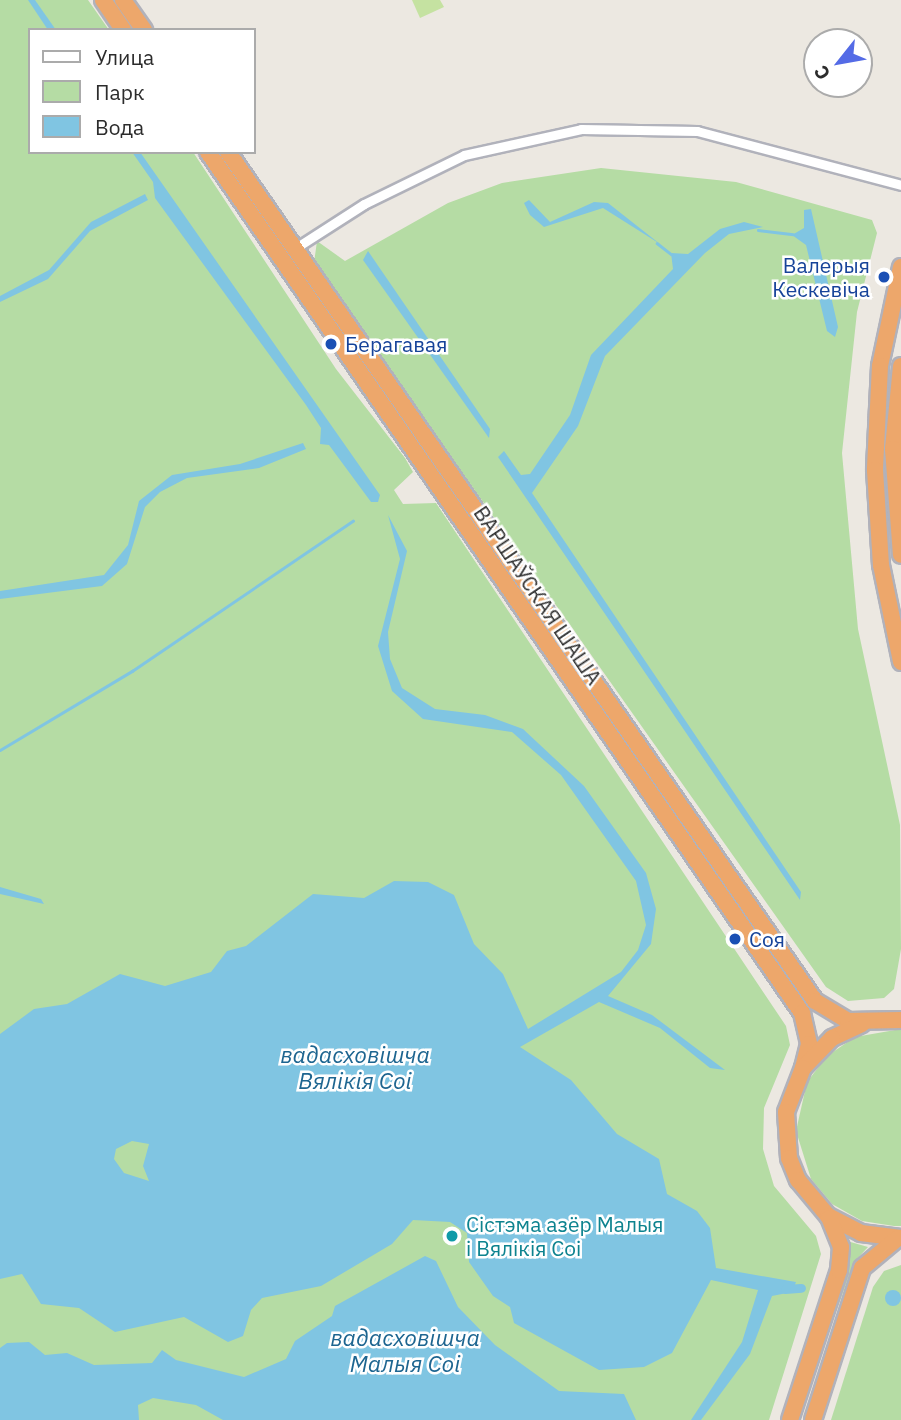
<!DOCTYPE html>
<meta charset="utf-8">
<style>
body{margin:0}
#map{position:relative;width:901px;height:1420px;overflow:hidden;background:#ece8e1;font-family:"IBM Plex Sans",sans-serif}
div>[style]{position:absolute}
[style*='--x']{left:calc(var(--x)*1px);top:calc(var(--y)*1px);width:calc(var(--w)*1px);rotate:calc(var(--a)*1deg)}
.green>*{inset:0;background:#b5dca4}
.pitch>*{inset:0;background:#c5e2a1}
.water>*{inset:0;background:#80c5e2}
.round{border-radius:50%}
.stream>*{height:2.5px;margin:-1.25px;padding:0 1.25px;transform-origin:1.25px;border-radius:1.25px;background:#80c5e2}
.canal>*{height:9px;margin:-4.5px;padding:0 4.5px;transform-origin:4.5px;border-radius:4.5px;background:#80c5e2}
.roads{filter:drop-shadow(2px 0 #b1b2bb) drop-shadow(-2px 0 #b1b2bb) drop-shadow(0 2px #b1b2bb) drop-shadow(0 -2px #b1b2bb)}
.street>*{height:9px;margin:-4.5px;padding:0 4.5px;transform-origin:4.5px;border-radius:4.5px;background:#fff}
.highway>*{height:16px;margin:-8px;padding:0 8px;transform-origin:8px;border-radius:8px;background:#eda76b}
.dots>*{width:19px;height:19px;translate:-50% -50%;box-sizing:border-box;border:4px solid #fff;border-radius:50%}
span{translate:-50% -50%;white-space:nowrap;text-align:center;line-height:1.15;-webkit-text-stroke:5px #fff;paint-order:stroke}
.transit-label{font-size:21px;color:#164399}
.right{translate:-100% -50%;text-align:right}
.left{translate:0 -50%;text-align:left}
.street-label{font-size:21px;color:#2c2c2c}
.culture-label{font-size:21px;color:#0d838f}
.water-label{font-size:23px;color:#1d6590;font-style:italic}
.legend{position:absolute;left:28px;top:28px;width:228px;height:126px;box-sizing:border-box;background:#fff;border:2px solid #ababab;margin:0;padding:9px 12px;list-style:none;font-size:21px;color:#2c2c2c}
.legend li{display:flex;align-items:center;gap:14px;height:35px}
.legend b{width:35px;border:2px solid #ababab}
.north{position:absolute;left:803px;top:28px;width:70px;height:70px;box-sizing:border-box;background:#fff;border:2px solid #ababab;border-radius:50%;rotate:239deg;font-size:19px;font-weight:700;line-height:28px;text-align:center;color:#2c2c2c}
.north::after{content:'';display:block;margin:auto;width:24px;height:32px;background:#546be6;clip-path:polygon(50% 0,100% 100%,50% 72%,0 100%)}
</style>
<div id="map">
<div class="green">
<div style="clip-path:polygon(0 0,88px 0,109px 30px,30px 30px,30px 152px,193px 152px,336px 369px,405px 458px,413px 472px,394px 490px,403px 504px,436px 503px,786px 1026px,790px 1045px,764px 1108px,763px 1149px,774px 1186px,816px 1236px,821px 1254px,769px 1420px,0 1420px)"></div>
<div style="clip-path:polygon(601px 168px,736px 182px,872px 220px,877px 233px,857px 312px,842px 453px,858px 629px,900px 825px,901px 949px,894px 989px,884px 998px,848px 1001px,826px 987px,314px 263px,317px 241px,345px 261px,448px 203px,502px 183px)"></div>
<div style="clip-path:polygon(901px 1029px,901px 1226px,894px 1226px,862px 1221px,832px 1204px,811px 1179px,796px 1131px,807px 1082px,827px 1056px,855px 1037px)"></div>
<div style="clip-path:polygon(847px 1241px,868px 1247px,854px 1262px,797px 1420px,846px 1269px)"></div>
<div style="clip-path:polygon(901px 1265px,901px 1420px,831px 1420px,873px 1287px,884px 1271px)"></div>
</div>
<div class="pitch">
<div style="clip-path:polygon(412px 0,440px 0,444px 7px,420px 18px)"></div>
</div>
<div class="water">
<div style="clip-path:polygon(28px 0,35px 0,56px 30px,48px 30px)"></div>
<div style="clip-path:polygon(132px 152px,140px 152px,380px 495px,378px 502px,371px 502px,329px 445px,320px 444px,321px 428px,306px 405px,155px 198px,153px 182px)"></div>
<div style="clip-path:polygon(145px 194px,148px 200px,90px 231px,48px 279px,0 302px,0 296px,49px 270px,91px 222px)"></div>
<div style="clip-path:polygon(529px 200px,550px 222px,594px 202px,608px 203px,660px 244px,603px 208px,544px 227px,530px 215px,524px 203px)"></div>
<div style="clip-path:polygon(811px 209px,838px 327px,835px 337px,827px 331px,806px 245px,792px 235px,804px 228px,804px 210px)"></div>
<div style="clip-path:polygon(744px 222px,763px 227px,729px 234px,705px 253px,605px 356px,578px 426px,532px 493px,801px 892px,800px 900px,498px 457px,504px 451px,521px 475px,530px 474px,570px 415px,591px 355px,673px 269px,671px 253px,688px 254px,720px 229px)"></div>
<div style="clip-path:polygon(368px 251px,490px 429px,489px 438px,363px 260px)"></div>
<div style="clip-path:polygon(303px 443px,306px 449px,259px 468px,187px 478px,160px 492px,145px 507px,127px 564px,102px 586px,0 599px,0 591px,104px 575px,128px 545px,139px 501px,172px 475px,240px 464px)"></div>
<div style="clip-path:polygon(evenodd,388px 515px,407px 551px,388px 632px,390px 659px,402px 688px,435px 709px,485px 715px,523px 729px,584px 786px,646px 873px,656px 909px,651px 944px,608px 996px,652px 1015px,725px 1070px,710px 1068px,660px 1028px,599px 1002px,520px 1047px,571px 1080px,617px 1134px,659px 1159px,667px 1194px,697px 1211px,710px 1228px,716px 1268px,796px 1282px,792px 1292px,772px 1296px,750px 1354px,701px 1420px,691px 1420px,742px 1342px,758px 1290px,711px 1280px,672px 1353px,644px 1367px,599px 1370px,514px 1323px,510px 1307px,493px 1296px,469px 1262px,467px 1233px,450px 1222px,413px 1220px,392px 1244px,321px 1286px,262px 1298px,251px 1310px,243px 1336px,228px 1342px,184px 1317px,115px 1332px,79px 1308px,41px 1304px,22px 1274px,0 1279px,0 1034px,34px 1009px,67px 1004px,120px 974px,165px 986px,211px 972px,227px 951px,246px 946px,313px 894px,364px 898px,394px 881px,428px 882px,454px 895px,474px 944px,503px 974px,528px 1029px,621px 972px,638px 950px,646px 925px,636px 881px,561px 775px,512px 732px,423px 719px,392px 691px,378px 646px,400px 559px,388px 515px,132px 1141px,149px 1144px,143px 1166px,149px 1181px,124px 1173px,114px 1159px,116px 1149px,132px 1141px)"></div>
<div style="clip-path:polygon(0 887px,41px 899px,44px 904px,0 894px)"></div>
<div style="clip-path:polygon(425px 1256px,436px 1261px,458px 1307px,495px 1345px,559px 1391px,624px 1394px,636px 1420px,223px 1420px,196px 1405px,153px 1398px,138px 1405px,139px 1420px,0 1420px,0 1348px,7px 1343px,29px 1342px,45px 1355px,67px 1353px,94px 1365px,152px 1363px,162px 1350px,176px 1360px,244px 1377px,286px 1359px,295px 1341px,332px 1316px,335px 1306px)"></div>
<div class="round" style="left:885px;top:1290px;width:16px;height:16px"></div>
</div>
<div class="stream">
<div style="--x:758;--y:230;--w:35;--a:7"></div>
<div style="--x:657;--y:243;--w:18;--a:38"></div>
<div style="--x:0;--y:750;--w:154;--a:-30.9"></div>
<div style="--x:132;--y:671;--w:267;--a:-34.2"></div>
</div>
<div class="canal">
<div style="--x:785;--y:1289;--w:16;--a:-4"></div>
</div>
<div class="roads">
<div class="street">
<div style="--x:294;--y:249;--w:83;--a:-32.7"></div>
<div style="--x:364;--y:204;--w:111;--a:-26.1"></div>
<div style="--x:464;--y:155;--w:120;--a:-12.5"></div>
<div style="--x:581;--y:129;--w:116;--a:1"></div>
<div style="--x:697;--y:131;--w:211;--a:14.8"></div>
</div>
<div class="highway">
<div style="--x:103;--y:0;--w:36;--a:56"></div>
<div style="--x:123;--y:0;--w:37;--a:55"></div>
<div style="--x:208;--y:152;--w:1046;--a:55.4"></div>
<div style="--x:802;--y:1013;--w:32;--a:77"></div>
<div style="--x:809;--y:1044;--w:25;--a:104"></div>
<div style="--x:228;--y:152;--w:1032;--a:55.34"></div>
<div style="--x:815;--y:1001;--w:39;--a:31"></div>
<div style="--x:848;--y:1021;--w:53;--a:-1.1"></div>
<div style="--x:901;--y:267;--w:101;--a:102"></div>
<div style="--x:880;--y:366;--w:104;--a:92.8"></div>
<div style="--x:875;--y:470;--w:95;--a:86.4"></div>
<div style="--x:881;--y:565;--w:99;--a:78.3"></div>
<div style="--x:901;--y:366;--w:83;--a:95.5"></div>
<div style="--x:893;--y:449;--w:106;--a:85.7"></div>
<div style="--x:862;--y:1024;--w:33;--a:155"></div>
<div style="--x:832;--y:1038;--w:42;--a:134"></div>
<div style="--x:803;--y:1068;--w:47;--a:111.1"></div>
<div style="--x:786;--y:1112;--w:46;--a:86.3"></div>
<div style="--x:789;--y:1158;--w:24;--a:68"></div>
<div style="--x:798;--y:1180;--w:47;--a:50.2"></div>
<div style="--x:828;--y:1216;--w:37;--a:27"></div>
<div style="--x:861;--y:1233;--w:40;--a:7.1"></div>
<div style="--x:790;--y:1420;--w:158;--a:-71.9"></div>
<div style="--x:839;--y:1270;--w:23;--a:-85"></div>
<div style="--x:841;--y:1247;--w:31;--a:-112"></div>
<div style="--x:813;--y:1420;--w:160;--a:-72.1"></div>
<div style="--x:862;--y:1268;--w:47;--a:-39.8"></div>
</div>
</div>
<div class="dots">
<div style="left:884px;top:277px;background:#1a4fb4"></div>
<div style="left:331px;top:344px;background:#1a4fb4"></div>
<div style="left:735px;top:939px;background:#1a4fb4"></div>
<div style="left:452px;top:1236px;background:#0f9aa8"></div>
</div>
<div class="transit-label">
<span class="right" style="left:870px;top:277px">Валерыя<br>Кескевіча</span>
<span class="left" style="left:345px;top:344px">Берагавая</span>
<span class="left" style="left:749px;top:939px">Соя</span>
</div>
<div class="street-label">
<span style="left:538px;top:595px;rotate:56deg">ВАРШАЎСКАЯ ШАША</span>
</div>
<div class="culture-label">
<span class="left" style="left:466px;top:1236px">Сістэма азёр Малыя<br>і Вялікія Соі</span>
</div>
<div class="water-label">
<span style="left:355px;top:1067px">вадасховішча<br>Вялікія Соі</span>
<span style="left:405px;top:1350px">вадасховішча<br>Малыя Соі</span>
</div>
<ul class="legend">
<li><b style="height:9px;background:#fff"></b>Улица</li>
<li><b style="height:19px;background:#b5dca4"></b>Парк</li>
<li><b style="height:19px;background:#80c5e2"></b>Вода</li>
</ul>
<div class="north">С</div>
</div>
